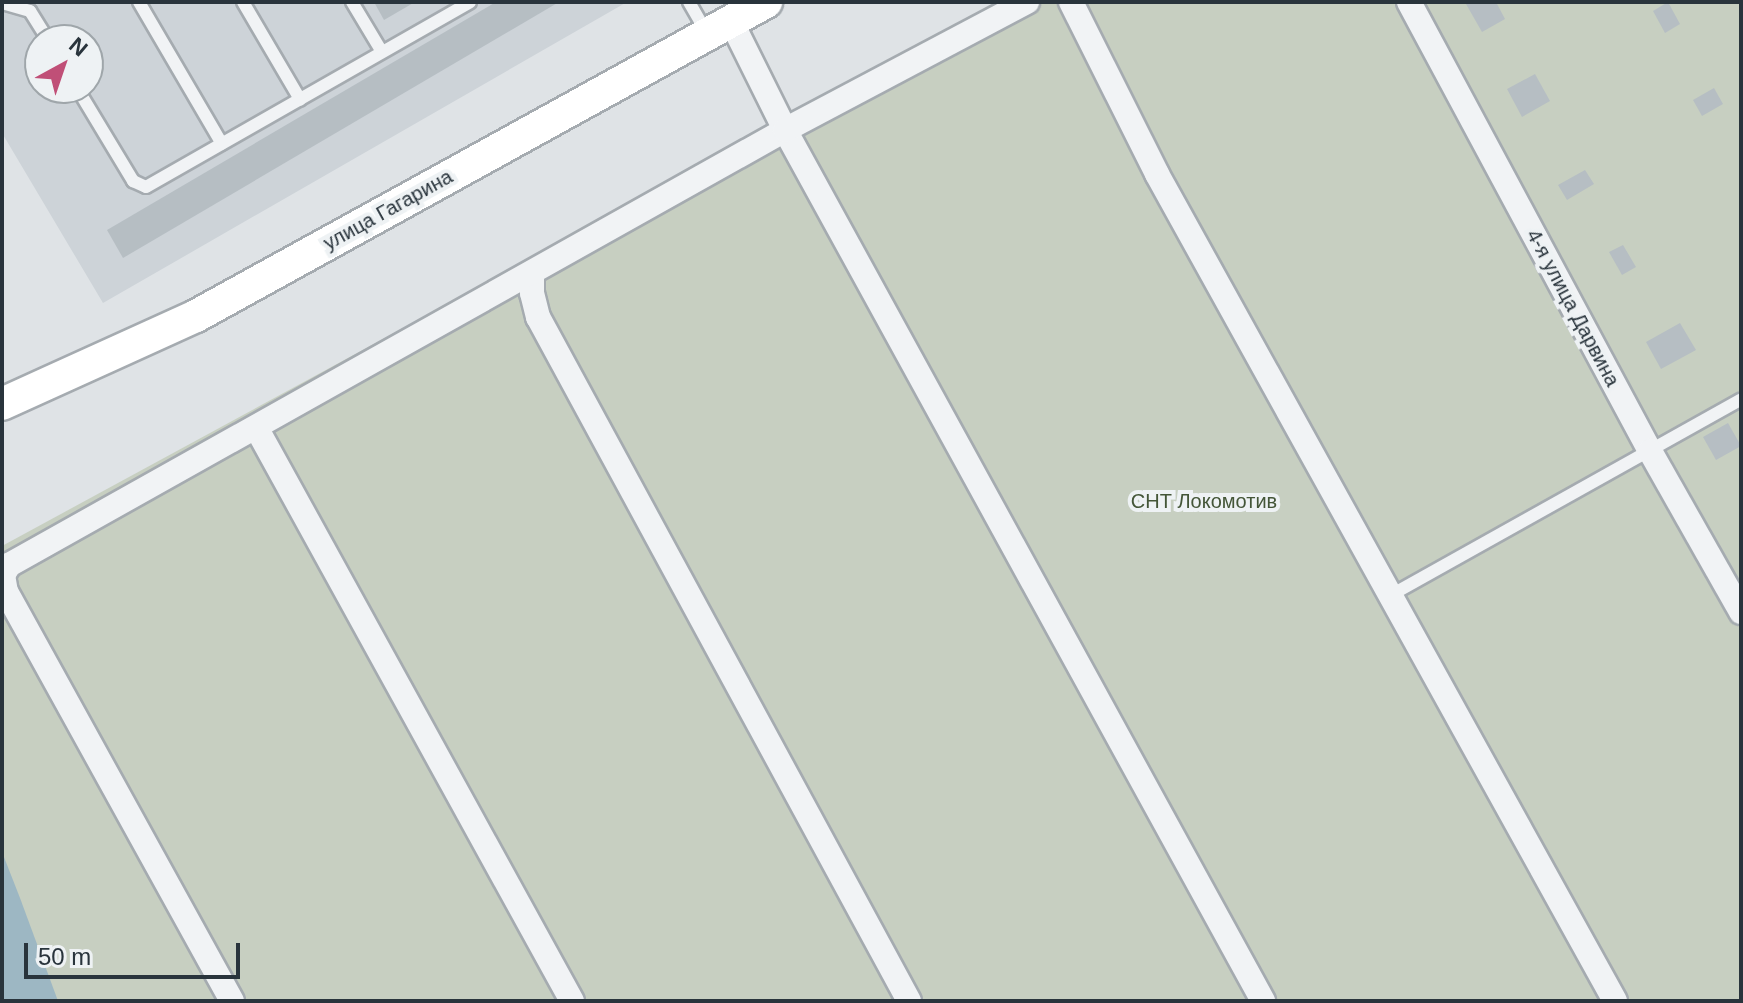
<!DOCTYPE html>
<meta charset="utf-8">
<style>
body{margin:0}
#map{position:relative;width:1743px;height:1003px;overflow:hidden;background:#dfe3e6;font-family:Helvetica,sans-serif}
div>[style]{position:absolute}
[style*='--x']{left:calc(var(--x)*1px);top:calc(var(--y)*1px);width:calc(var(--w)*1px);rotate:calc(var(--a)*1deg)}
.built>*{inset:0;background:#cdd3d8}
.green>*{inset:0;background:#c7cfc1}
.water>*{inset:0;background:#9db7c3}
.building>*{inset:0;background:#b6bec3}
.roads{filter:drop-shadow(2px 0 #a5abb0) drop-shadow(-2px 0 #a5abb0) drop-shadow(0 2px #a5abb0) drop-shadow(0 -2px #a5abb0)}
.lane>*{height:12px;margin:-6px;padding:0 6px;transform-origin:6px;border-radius:6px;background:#f1f3f5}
.street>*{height:24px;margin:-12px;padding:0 12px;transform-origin:12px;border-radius:12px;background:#f1f3f5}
.secondary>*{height:32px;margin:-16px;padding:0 16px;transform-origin:16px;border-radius:16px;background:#fff}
span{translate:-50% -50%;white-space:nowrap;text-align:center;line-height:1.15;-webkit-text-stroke:8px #eef2f4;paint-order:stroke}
.street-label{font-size:20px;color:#29343c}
.park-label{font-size:20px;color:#445638}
.frame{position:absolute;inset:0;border:4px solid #29343c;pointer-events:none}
.north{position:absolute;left:24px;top:24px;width:80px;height:80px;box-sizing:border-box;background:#eef2f4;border:2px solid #9fa6aa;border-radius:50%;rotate:40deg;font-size:22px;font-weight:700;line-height:32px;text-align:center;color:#29343c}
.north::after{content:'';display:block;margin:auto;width:28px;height:36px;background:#c04f77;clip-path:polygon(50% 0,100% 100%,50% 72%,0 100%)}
.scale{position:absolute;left:24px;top:943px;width:216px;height:36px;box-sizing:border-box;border:4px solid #29343c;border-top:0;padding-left:10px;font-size:24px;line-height:28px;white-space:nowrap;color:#29343c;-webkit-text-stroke:6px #eef2f4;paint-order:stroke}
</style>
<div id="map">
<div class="built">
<div style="clip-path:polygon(evenodd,2px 2px,627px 2px,103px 303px,2px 133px,2px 2px,40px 40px,88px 40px,88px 88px,40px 88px,40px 40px)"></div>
</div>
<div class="green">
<div style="clip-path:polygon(1003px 2px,1741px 2px,1741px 1001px,16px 1001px,2px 934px,2px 546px)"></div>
</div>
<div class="water">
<div style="clip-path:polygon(2px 852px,20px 898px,58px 1001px,2px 1001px)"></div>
</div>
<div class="building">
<div style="clip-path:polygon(374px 2px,415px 2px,384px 20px)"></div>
<div style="clip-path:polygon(496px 2px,559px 2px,123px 258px,107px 230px)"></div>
<div style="clip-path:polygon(1469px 2px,1496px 2px,1505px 19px,1482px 32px,1466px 4px)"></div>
<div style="clip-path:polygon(1668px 2px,1680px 24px,1665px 33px,1653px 11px)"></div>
<div style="clip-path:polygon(1535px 74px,1550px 101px,1522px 117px,1507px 89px)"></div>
<div style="clip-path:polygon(1714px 88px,1723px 104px,1702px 116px,1693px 100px)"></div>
<div style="clip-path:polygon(1585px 170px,1594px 184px,1567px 200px,1558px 185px)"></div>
<div style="clip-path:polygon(1623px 245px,1636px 267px,1622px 275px,1609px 252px)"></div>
<div style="clip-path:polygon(1680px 323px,1696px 350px,1661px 369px,1646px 342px)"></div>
<div style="clip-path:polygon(1728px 423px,1741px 446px,1716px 460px,1703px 437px)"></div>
</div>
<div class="roads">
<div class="lane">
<div style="--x:139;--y:2;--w:164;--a:59.7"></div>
<div style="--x:243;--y:2;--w:113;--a:59.6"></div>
<div style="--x:352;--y:2;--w:58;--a:59"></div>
<div style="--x:689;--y:2;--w:34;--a:60"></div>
<div style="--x:2;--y:3;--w:29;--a:16"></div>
<div style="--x:30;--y:11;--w:34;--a:58"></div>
<div style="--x:77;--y:88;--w:109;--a:58.9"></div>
<div style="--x:133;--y:181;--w:14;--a:25"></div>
<div style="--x:146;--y:187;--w:373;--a:-29.7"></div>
<div style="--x:1391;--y:595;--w:401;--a:-29.2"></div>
</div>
<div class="street">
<div style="--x:1071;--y:2;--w:192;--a:63.4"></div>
<div style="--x:1157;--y:174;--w:945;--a:61.02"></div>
<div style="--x:1409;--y:2;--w:510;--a:61.78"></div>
<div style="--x:1650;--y:451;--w:185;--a:60.5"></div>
<div style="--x:731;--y:21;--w:122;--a:63.6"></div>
<div style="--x:785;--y:130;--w:994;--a:61.24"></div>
<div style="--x:532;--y:273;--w:20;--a:90"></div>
<div style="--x:532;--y:293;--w:25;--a:76"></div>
<div style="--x:538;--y:317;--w:778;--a:61.52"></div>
<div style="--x:257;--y:429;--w:653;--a:61.16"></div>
<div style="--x:232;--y:1001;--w:467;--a:-118.9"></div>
<div style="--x:6;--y:592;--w:17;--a:-100"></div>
<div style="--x:3;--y:575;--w:12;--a:-59"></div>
<div style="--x:9;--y:565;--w:890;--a:-29.27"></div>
<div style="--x:785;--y:130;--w:274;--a:-27.9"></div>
</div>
<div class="secondary">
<div style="--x:2;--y:404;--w:213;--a:-24.4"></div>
<div style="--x:196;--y:316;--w:651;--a:-28.85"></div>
</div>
</div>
<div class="street-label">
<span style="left:388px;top:210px;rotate:-29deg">улица Гагарина</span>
<span style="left:1573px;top:308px;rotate:62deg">4-я улица Дарвина</span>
</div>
<div class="park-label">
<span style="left:1204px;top:501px">СНТ Локомотив</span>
</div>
<div class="frame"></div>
<div class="north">N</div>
<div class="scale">50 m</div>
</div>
